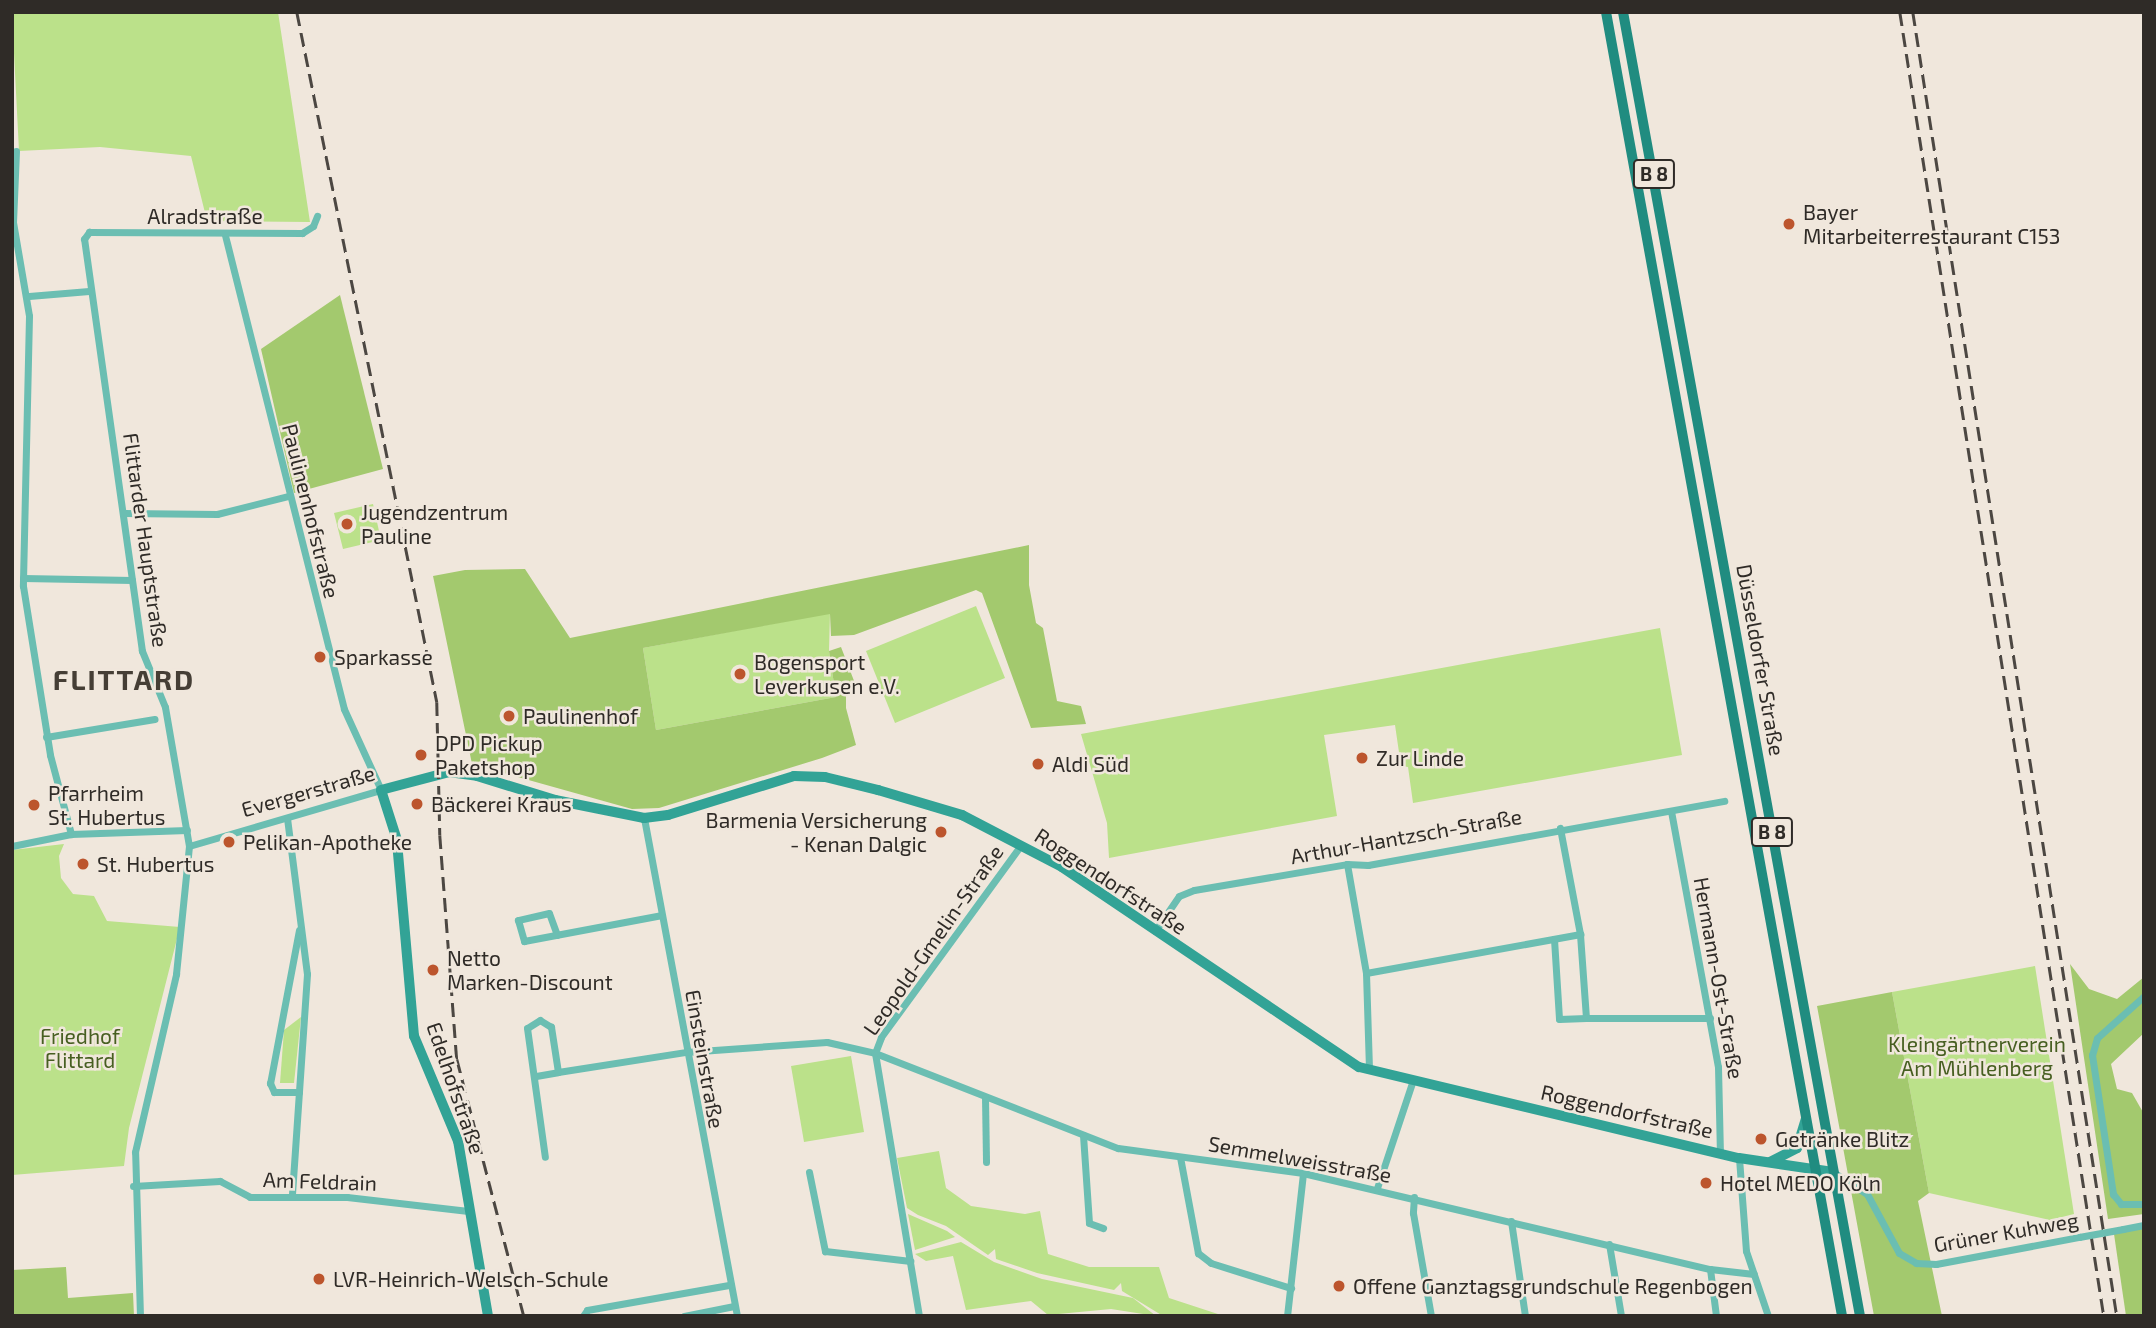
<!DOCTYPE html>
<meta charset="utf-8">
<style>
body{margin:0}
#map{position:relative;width:2156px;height:1328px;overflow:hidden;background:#f0e7dc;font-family:"Exo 2",sans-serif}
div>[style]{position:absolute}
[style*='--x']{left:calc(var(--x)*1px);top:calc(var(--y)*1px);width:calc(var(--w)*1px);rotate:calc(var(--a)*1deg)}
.green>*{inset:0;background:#bbe18a}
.forest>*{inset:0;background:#a3c96e}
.street>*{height:7px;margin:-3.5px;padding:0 3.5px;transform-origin:3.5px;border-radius:3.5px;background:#6bbeb2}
.secondary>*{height:10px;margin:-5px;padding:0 5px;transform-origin:5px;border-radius:5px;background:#32a396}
.primary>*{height:10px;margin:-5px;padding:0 5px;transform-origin:5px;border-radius:5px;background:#208c80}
.rail>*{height:2.5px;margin-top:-1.25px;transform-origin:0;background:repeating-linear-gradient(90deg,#4c4742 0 14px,transparent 0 21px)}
.street-bridge>*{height:7px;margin:-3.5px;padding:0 3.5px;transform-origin:3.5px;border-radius:3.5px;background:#6bbeb2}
.dots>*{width:19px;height:19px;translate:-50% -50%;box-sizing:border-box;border:4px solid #f0e7dc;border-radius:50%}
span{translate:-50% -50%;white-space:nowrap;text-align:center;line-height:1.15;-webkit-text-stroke:5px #f0e7dc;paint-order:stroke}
.shield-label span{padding:2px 5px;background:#f0e7dc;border:2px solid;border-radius:5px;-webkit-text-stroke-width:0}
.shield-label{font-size:19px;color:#2f2b27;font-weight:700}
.poi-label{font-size:21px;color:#2f2b27}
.left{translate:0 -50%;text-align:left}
.right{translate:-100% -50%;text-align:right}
.street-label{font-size:21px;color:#2f2b27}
.park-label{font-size:21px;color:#475f21}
.district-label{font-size:28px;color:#453e35;font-weight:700;letter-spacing:2px}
.frame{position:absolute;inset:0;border:14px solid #2f2b27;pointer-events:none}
</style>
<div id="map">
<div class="green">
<div style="clip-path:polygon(278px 12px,310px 222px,207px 221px,191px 156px,100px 147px,19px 151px,12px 14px)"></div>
<div style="clip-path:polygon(373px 504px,381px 540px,343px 549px,334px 513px)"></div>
<div style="clip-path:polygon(976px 606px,1005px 678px,895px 723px,866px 651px)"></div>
<div style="clip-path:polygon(830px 613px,829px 651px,836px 697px,656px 730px,643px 648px)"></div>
<div style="clip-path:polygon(1660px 628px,1682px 755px,1413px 803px,1408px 767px,1401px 766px,1395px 725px,1324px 735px,1337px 816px,1109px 858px,1107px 823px,1081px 734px)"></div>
<div style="clip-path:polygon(64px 844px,59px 856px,61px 878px,73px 894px,94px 896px,107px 921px,180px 927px,129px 1128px,124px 1166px,12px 1175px,12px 850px)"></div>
<div style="clip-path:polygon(2035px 966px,2074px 1214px,2050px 1220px,1929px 1193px,1892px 992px)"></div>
<div style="clip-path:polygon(301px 1017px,294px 1083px,280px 1083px,284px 1030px)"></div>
<div style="clip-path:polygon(851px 1056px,864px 1132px,804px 1142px,791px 1066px)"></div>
<div style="clip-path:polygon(939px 1151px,946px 1188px,971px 1206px,1025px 1214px,1040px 1211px,1048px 1254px,1089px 1267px,1159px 1267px,1169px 1298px,1224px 1316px,1163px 1316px,1122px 1291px,1121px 1283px,1114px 1290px,1037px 1273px,996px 1259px,995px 1249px,988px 1255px,946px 1226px,918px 1215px,907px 1208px,897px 1158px)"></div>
<div style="clip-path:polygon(908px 1214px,947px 1231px,955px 1237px,915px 1250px)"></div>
<div style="clip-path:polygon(961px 1242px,994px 1262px,1042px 1279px,1133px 1298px,1156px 1316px,1111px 1309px,1048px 1315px,1031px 1301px,966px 1310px,953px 1256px,926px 1261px,915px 1254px)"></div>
</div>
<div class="forest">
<div style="clip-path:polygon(340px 295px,383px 469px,294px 493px,261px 349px)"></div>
<div style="clip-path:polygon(1029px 545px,1029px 585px,1036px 623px,1043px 628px,1057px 701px,1081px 706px,1086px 724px,1031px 728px,982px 593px,976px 590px,854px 635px,831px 636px,830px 614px,643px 648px,656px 730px,836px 697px,829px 651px,841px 647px,856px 686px,846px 693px,846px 708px,856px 745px,822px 758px,659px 808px,632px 809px,472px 764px,433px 576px,465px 570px,525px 569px,570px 638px)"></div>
<div style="clip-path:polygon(2070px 964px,2089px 989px,2117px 999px,2144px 977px,2144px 1033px,2111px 1064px,2117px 1089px,2132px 1093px,2144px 1114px,2144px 1214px,2108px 1219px)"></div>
<div style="clip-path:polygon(1892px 992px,1929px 1193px,1918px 1201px,1942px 1316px,1874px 1316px,1817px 1006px)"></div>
<div style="clip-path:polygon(2144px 1227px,2144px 1316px,2126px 1316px,2114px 1234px)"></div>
<div style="clip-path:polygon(66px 1267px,68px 1298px,133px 1293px,134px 1316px,12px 1316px,12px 1270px)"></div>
</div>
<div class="street">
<div style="--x:16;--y:151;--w:71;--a:92.4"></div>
<div style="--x:13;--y:222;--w:95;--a:80.3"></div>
<div style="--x:29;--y:316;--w:270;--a:91.3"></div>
<div style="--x:23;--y:586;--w:171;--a:80.9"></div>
<div style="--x:50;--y:755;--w:82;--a:75.1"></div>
<div style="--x:29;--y:296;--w:60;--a:-4.8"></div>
<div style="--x:124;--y:513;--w:93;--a:0.6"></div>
<div style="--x:217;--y:514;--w:73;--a:-14.2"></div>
<div style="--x:23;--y:578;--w:109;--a:1.1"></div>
<div style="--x:46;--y:737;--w:110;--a:-9.4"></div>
<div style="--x:1671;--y:811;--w:260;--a:79.6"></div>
<div style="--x:1718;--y:1067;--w:86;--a:88.7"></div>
<div style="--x:287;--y:818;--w:157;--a:82.7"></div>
<div style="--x:307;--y:974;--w:223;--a:93.9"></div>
<div style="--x:644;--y:818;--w:507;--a:79.42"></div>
<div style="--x:12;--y:846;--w:60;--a:-11.5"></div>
<div style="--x:71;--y:834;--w:116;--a:-2"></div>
<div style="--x:189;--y:846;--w:200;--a:-16.3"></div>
<div style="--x:381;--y:790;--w:89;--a:-114.6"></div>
<div style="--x:344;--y:709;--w:489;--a:-104.1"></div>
<div style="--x:1347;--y:864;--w:111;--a:80.1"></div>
<div style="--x:1366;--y:973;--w:97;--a:88.2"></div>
<div style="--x:299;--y:930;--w:156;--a:100.7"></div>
<div style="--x:270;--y:1083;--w:10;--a:66"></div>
<div style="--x:274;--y:1092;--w:25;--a:0"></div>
<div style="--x:1155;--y:931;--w:42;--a:-55.6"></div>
<div style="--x:1179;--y:896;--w:16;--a:-22"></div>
<div style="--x:1194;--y:890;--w:155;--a:-9.6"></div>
<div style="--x:1347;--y:864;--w:21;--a:3"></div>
<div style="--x:1368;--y:865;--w:362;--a:-10.2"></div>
<div style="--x:557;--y:935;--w:23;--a:-110"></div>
<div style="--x:549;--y:913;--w:32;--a:167"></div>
<div style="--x:518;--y:920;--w:22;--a:74"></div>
<div style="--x:524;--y:941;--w:139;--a:-10.7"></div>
<div style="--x:1554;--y:939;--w:80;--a:86.4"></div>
<div style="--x:1559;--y:1019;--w:27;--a:-2"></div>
<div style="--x:1586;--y:1018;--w:84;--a:-94.1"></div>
<div style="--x:1580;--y:934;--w:108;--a:-100.7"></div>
<div style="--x:1366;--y:973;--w:218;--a:-10.3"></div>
<div style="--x:2144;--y:996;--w:63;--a:138.2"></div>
<div style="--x:2097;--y:1038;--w:18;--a:106"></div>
<div style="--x:2092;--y:1055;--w:141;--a:81.4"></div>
<div style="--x:2113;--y:1194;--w:13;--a:51"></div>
<div style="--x:2121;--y:1204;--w:23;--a:0"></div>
<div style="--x:1586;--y:1018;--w:124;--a:0"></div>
<div style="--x:558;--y:1072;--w:130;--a:-8.9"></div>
<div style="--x:686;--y:1052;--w:141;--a:-4.1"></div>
<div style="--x:827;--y:1042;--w:49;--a:12.9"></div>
<div style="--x:875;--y:1053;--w:261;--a:21.4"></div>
<div style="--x:1118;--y:1148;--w:187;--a:7.7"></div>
<div style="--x:1303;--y:1173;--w:418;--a:13.3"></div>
<div style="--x:1710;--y:1269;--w:44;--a:6.5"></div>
<div style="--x:536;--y:1076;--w:22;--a:-10"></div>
<div style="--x:558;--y:1072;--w:46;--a:-98.8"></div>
<div style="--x:551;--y:1027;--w:13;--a:-148"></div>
<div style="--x:540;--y:1020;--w:15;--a:148"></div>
<div style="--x:527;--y:1028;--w:130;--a:82.1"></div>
<div style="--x:985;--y:1097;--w:65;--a:89.1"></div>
<div style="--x:1083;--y:1135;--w:88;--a:86.1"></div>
<div style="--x:1089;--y:1223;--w:15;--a:20"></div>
<div style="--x:1180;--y:1157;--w:98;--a:79.4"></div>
<div style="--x:1198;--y:1253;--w:16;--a:38"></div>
<div style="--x:1211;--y:1263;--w:84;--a:17.4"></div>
<div style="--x:1739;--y:1158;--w:93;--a:85.7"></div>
<div style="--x:1746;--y:1251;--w:69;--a:71.3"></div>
<div style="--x:809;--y:1172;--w:81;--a:78.6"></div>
<div style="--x:825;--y:1251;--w:86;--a:6.7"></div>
<div style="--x:1833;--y:1172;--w:40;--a:32.9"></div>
<div style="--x:1867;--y:1194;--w:67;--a:61.5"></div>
<div style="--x:1899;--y:1253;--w:20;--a:30"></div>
<div style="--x:1916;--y:1263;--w:20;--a:3"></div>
<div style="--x:1936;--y:1264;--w:146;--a:-10.7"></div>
<div style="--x:133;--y:1186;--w:87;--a:-3.3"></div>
<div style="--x:220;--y:1181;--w:34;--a:28"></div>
<div style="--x:250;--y:1197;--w:97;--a:0"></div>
<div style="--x:347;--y:1197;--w:122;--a:6.6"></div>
<div style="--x:1377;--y:1188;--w:114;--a:-71.6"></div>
<div style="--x:1414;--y:1197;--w:16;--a:94"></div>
<div style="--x:1413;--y:1213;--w:105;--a:80.1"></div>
<div style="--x:1511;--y:1221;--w:96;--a:81.6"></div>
<div style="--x:2123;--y:1229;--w:21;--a:-11"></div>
<div style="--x:1609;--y:1244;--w:73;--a:80.5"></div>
<div style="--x:1710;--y:1269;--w:47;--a:82.7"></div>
<div style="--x:140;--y:1316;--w:164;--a:-91.7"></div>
<div style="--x:135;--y:1152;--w:183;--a:-77"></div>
<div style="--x:176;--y:974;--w:129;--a:-84.2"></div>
<div style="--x:189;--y:846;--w:141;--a:-99.8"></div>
<div style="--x:165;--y:707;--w:61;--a:-112.3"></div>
<div style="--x:142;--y:651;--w:416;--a:-98"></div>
<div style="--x:84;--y:239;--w:9;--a:-54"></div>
<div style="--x:89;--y:232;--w:213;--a:0.3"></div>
<div style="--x:302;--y:233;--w:13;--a:-32"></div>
<div style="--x:313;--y:226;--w:11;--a:-68"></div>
<div style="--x:583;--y:1316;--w:7;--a:-56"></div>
<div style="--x:587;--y:1310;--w:144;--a:-10"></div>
<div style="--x:684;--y:1316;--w:51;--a:-11.3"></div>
<div style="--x:919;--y:1316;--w:267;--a:-99.5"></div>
<div style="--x:875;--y:1053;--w:17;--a:-69"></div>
<div style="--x:881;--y:1037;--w:238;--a:-53.9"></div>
<div style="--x:1287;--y:1316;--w:144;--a:-83.6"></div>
</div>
<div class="secondary">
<div style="--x:1770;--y:1162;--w:30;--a:-27"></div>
<div style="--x:1797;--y:1148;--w:30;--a:-73"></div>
<div style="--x:488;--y:1316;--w:178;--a:-99.7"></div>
<div style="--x:458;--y:1141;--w:114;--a:-112.7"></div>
<div style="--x:414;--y:1036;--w:197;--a:-95"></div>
<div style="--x:397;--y:840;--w:52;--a:-107.7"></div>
<div style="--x:381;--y:790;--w:70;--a:-14.8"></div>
<div style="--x:449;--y:772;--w:28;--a:8"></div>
<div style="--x:477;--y:776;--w:82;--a:17.1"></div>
<div style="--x:555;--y:800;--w:91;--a:11.4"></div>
<div style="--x:644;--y:818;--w:24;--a:-7"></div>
<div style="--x:668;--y:815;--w:132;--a:-17.2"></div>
<div style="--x:794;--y:776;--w:31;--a:2"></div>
<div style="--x:825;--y:777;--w:55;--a:13.8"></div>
<div style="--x:878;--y:790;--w:88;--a:16.6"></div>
<div style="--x:962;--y:815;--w:113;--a:27.5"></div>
<div style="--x:1062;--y:867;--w:358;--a:34"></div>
<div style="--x:1359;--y:1067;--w:391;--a:13.5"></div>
<div style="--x:1739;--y:1158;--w:95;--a:8.5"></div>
</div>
<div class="primary">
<div style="--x:1606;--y:12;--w:1325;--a:79.74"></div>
<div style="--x:1623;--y:12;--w:1325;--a:79.7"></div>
</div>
<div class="rail">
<div style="--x:297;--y:12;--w:704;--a:78.53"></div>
<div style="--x:437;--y:702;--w:133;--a:88.7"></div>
<div style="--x:440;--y:835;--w:225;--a:85.7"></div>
<div style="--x:457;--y:1059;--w:266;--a:75.4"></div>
<div style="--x:1900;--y:12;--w:1320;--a:81.11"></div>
<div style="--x:1913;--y:12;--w:1320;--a:81.11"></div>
</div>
<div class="street-bridge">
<div style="--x:2079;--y:1237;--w:45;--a:-10.3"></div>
</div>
<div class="dots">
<div style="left:1789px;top:224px;background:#bc552d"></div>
<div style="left:347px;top:524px;background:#bc552d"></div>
<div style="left:320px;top:657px;background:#bc552d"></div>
<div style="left:740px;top:674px;background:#bc552d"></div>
<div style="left:509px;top:716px;background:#bc552d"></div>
<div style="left:421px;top:755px;background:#bc552d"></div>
<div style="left:1362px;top:758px;background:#bc552d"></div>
<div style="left:1038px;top:764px;background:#bc552d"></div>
<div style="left:417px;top:804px;background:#bc552d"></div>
<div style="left:34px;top:805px;background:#bc552d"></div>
<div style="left:941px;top:832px;background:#bc552d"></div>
<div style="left:229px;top:842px;background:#bc552d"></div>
<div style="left:83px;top:864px;background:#bc552d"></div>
<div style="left:433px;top:970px;background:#bc552d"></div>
<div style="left:1761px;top:1139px;background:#bc552d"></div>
<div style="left:1706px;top:1183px;background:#bc552d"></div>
<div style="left:319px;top:1279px;background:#bc552d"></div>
<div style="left:1339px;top:1286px;background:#bc552d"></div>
</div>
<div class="shield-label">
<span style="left:1654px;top:174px">B 8</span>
<span style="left:1772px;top:832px">B 8</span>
</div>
<div class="poi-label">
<span class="left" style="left:1803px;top:224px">Bayer<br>Mitarbeiterrestaurant C153</span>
<span class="left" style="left:361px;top:524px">Jugendzentrum<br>Pauline</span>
<span class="left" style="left:334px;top:657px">Sparkasse</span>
<span class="left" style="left:754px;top:674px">Bogensport<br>Leverkusen e.V.</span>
<span class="left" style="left:523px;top:716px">Paulinenhof</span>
<span class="left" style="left:435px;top:755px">DPD Pickup<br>Paketshop</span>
<span class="left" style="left:1376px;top:758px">Zur Linde</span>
<span class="left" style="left:1052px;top:764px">Aldi Süd</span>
<span class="left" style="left:48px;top:805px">Pfarrheim<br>St. Hubertus</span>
<span class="left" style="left:431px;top:804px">Bäckerei Kraus</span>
<span class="right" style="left:927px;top:832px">Barmenia Versicherung<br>- Kenan Dalgic</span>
<span class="left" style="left:243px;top:842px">Pelikan-Apotheke</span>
<span class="left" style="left:97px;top:864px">St. Hubertus</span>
<span class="left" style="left:447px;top:970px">Netto<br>Marken-Discount</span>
<span class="left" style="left:1775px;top:1139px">Getränke Blitz</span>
<span class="left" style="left:1720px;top:1183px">Hotel MEDO Köln</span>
<span class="left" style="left:333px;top:1279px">LVR-Heinrich-Welsch-Schule</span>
<span class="left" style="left:1353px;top:1286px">Offene Ganztagsgrundschule Regenbogen</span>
</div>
<div class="street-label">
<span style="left:205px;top:216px">Alradstraße</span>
<span style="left:311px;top:511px;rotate:76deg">Paulinenhofstraße</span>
<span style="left:146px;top:540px;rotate:82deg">Flittarder Hauptstraße</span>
<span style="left:1761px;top:660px;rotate:80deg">Düsseldorfer Straße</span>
<span style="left:308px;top:791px;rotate:-16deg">Evergerstraße</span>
<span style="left:1406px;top:836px;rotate:-10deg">Arthur-Hantzsch-Straße</span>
<span style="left:1111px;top:881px;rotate:33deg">Roggendorfstraße</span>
<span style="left:933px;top:940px;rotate:-55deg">Leopold-Gmelin-Straße</span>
<span style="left:1719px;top:978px;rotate:80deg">Hermann-Ost-Straße</span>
<span style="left:705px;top:1059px;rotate:80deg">Einsteinstraße</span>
<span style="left:456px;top:1088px;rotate:71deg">Edelhofstraße</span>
<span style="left:1627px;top:1111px;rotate:13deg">Roggendorfstraße</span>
<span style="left:1300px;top:1159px;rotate:10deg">Semmelweisstraße</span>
<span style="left:320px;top:1181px;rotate:2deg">Am Feldrain</span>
<span style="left:2006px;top:1232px;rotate:-10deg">Grüner Kuhweg</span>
</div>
<div class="park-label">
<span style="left:80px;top:1048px">Friedhof<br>Flittard</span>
<span style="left:1977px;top:1056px">Kleingärtnerverein<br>Am Mühlenberg</span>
</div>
<div class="district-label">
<span style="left:124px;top:679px">FLITTARD</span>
</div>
<div class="frame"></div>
</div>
